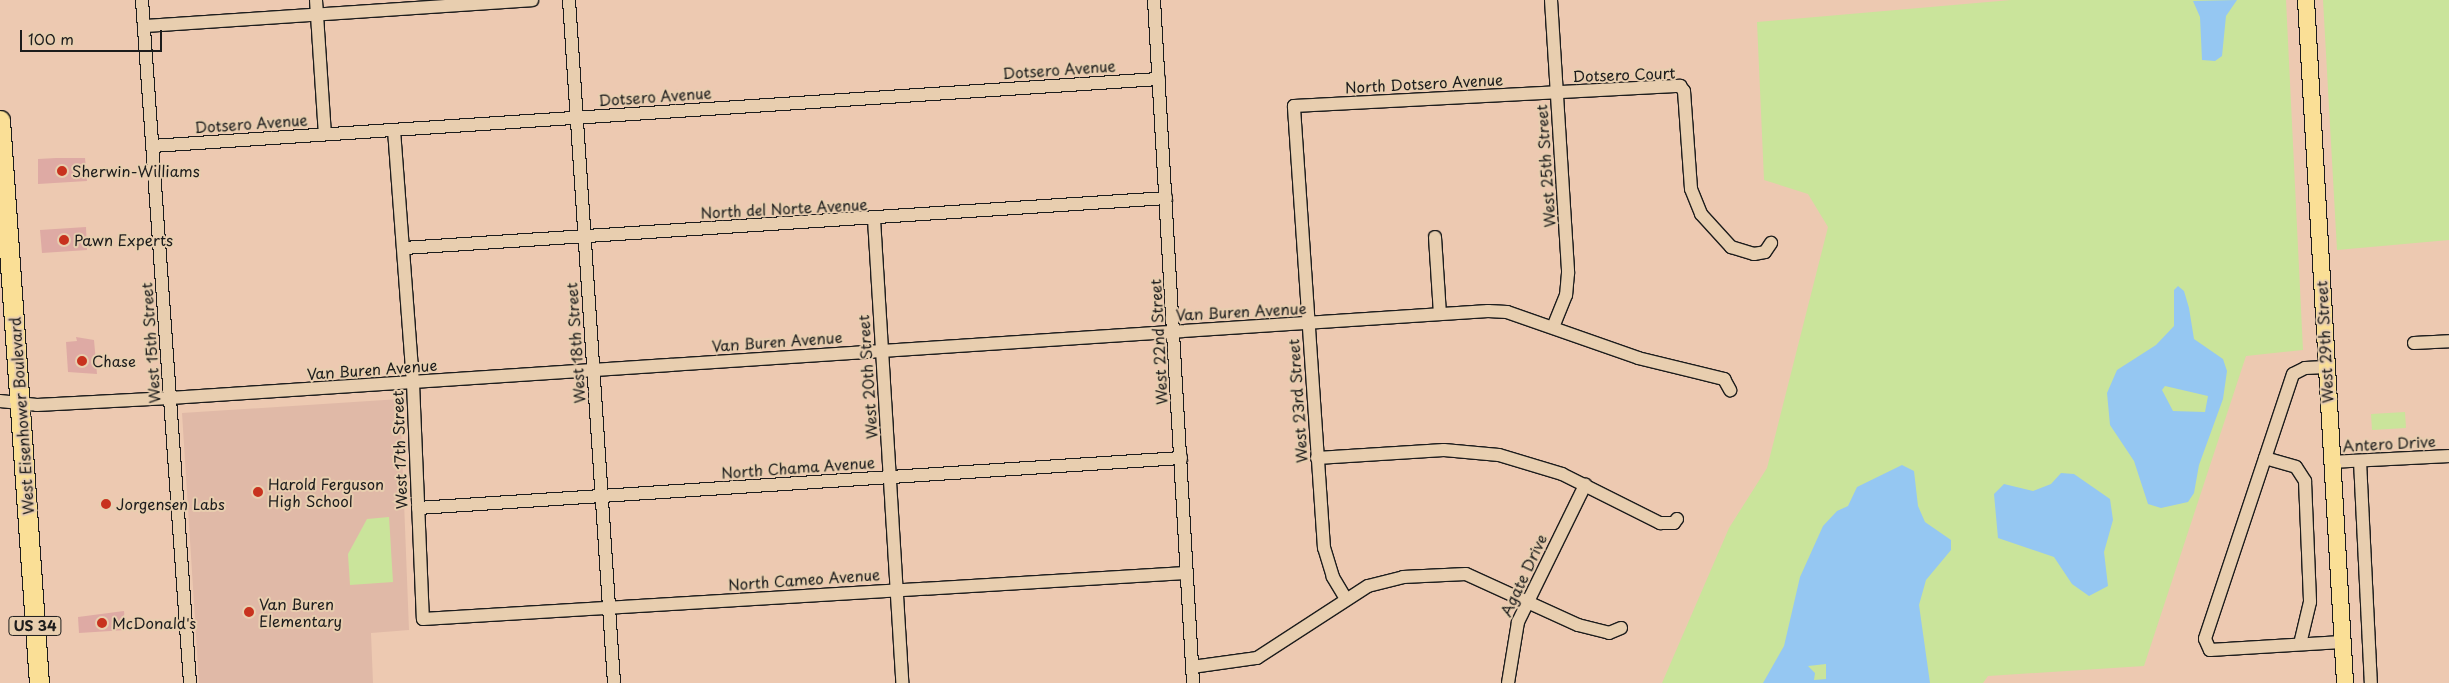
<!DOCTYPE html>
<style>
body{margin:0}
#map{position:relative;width:2449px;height:683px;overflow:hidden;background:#edc9b1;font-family:"Playpen Sans",sans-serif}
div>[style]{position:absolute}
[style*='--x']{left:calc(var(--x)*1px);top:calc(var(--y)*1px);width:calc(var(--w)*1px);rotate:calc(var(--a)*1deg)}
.built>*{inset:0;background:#e0b9a7}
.green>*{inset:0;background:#cae49b}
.water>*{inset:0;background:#95c7f2}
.building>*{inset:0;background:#deaaa4}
.roads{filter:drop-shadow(1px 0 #1c1c1c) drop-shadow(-1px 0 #1c1c1c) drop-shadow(0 1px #1c1c1c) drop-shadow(0 -1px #1c1c1c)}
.minor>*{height:12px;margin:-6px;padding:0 6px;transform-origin:6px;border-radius:6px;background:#e8ceaf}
.major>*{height:16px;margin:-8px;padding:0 8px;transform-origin:8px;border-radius:8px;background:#fadf96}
.highway>*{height:19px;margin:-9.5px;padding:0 9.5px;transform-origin:9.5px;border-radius:9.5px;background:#fadf96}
.dots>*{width:14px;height:14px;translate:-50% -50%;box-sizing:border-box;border:2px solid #e8ceaf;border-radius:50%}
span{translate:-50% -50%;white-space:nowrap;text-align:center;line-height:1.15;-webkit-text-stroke:4px #e8ceaf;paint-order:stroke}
.shield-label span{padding:1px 4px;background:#e8ceaf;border:1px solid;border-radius:4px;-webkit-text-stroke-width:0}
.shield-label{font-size:14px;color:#1c1c1c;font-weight:700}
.street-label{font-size:15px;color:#1c1c1c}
.poi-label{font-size:15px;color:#1c1c1c}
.left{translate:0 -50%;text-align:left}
.scale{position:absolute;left:20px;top:30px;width:142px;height:22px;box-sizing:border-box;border:2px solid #1c1c1c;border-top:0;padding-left:6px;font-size:15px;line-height:18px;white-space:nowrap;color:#1c1c1c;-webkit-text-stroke:4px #e8ceaf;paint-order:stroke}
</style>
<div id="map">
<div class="built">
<div style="clip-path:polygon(400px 399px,409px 630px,371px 633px,373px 683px,199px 683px,182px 413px)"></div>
</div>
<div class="green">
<div style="clip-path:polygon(2011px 0,2286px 0,2303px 350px,2246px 356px,2144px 666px,1988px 676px,1983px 683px,1662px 683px,1729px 528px,1767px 468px,1828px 227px,1808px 194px,1764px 180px,1757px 22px)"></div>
<div style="clip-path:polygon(2323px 0,2449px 0,2449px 240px,2337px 250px)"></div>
<div style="clip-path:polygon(2405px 412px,2406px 428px,2372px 430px,2371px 414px)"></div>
<div style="clip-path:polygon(389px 517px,393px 582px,350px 585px,348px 554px,367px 519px)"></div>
</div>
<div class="water">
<div style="clip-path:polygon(2237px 0,2226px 16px,2222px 56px,2215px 61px,2202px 60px,2200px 17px,2193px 1px)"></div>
<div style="clip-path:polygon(evenodd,2178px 286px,2184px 291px,2189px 308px,2194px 339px,2223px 359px,2227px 371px,2223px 399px,2199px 465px,2194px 493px,2188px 502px,2161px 508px,2148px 504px,2134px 461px,2110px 425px,2107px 393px,2117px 370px,2156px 345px,2174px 326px,2174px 290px,2178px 286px,2165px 386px,2208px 396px,2205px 412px,2173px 411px,2162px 390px,2165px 386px)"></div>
<div style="clip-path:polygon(evenodd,1902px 465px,1914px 471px,1918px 506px,1925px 522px,1951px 540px,1951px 550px,1926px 580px,1919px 605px,1930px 683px,1763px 683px,1784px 646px,1800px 577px,1823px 526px,1837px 511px,1848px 506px,1857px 487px,1902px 465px,1826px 664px,1826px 679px,1814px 680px,1815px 673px,1808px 666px,1826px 664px)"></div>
<div style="clip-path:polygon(2061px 473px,2074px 474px,2110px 499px,2113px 520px,2104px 552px,2108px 586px,2089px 596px,2072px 584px,2054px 557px,1998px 538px,1994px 494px,2004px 484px,2033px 491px,2051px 484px)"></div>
</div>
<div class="building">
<div style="clip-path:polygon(56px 158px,85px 158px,87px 181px,38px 184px,38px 159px)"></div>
<div style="clip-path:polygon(86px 227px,87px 250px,42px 253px,40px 230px)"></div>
<div style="clip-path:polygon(76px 337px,94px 340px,97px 374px,68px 372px,66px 342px,77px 341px)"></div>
<div style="clip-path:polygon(124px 611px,126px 630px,79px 633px,78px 617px)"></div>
</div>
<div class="roads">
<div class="minor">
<div style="--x:142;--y:0;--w:685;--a:85.98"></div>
<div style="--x:316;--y:0;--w:134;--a:86.2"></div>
<div style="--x:569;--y:0;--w:684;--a:86.23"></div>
<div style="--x:1154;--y:0;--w:684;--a:86.73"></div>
<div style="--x:1551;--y:0;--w:274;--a:86.4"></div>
<div style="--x:1568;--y:273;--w:22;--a:95"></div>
<div style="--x:1566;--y:295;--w:35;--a:112"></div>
<div style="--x:144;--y:26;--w:389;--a:-3.8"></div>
<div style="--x:394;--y:130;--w:254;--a:85.7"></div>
<div style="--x:413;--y:383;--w:236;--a:87.6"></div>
<div style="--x:423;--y:619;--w:764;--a:-3.45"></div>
<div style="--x:152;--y:146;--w:1009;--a:-3.81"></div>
<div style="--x:874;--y:219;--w:465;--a:86.5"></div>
<div style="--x:1435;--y:237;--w:77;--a:86.3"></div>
<div style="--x:404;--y:248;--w:764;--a:-3.75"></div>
<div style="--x:2414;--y:343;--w:35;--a:-3"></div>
<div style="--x:2326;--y:367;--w:21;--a:177"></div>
<div style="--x:2305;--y:368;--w:13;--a:153"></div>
<div style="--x:2293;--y:374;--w:279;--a:108.4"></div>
<div style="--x:2205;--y:639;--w:12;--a:66"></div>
<div style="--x:2210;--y:650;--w:132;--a:-3.5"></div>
<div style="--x:0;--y:401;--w:37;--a:6"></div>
<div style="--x:37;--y:405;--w:133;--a:-3"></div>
<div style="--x:170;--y:398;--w:1321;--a:-3.78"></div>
<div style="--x:1488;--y:311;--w:19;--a:3"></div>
<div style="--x:1507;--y:312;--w:139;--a:19.3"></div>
<div style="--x:1638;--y:358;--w:89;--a:13.7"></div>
<div style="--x:1724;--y:379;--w:13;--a:61"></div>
<div style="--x:1317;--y:458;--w:127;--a:-3.6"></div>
<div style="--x:1444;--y:450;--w:55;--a:5.2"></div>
<div style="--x:1499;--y:455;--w:66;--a:16.8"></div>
<div style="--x:1562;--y:474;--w:110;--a:26.6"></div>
<div style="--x:1660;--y:523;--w:14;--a:0"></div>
<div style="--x:1674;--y:523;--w:5;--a:-53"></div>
<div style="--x:2265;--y:458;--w:32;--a:16"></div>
<div style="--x:2296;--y:467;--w:17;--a:57"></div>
<div style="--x:2305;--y:481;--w:121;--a:87.6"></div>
<div style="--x:2310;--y:602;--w:43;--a:103.4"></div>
<div style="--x:2360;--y:461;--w:222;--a:87.2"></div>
<div style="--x:2331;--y:462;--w:118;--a:-2.9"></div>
<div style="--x:418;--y:508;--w:765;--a:-3.75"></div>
<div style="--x:1346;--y:599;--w:26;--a:-121"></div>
<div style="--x:1333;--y:577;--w:30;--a:-107"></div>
<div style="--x:1324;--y:548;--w:443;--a:-93.9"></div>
<div style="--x:1294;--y:106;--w:387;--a:-3"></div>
<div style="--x:1680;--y:86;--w:6;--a:51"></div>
<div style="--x:1684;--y:91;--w:98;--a:85.9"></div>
<div style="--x:1691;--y:189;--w:27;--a:68"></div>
<div style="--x:1701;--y:214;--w:45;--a:47.7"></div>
<div style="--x:1731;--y:247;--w:24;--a:17"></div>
<div style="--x:1754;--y:254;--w:11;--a:-10"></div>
<div style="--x:1765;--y:252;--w:11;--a:-56"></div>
<div style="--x:1192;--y:667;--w:66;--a:-7.9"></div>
<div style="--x:1257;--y:658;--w:132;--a:-33"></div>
<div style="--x:1368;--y:586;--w:36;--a:-14"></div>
<div style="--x:1403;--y:577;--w:63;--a:-2.7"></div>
<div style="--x:1466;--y:574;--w:123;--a:24.5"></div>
<div style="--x:1578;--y:625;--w:32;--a:14"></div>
<div style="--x:1609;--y:633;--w:13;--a:-23"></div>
<div style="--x:1508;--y:683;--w:62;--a:-80.7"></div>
<div style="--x:1518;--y:622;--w:153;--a:-63.9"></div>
</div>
<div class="major">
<div style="--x:2306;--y:0;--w:684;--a:86.73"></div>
</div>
<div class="highway">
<div style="--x:0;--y:120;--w:564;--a:86.04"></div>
</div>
</div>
<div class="dots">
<div style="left:62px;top:171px;background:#c8321e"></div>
<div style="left:64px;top:240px;background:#c8321e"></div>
<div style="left:82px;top:361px;background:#c8321e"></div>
<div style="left:258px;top:492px;background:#c8321e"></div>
<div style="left:106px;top:504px;background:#c8321e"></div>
<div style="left:249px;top:612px;background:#c8321e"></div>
<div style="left:102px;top:623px;background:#c8321e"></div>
</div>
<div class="shield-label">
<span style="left:35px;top:626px">US 34</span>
</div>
<div class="street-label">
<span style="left:1059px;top:69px;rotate:-4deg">Dotsero Avenue</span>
<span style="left:1624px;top:74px;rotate:-2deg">Dotsero Court</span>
<span style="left:1424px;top:83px;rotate:-3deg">North Dotsero Avenue</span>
<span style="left:655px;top:96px;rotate:-4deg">Dotsero Avenue</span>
<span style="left:251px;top:123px;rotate:-4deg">Dotsero Avenue</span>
<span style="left:1545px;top:166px;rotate:-94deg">West 25th Street</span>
<span style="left:784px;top:208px;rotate:-3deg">North del Norte Avenue</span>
<span style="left:1241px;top:311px;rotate:-3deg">Van Buren Avenue</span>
<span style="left:777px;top:341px;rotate:-4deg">Van Buren Avenue</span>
<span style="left:1158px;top:342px;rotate:-93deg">West 22nd Street</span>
<span style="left:2324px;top:342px;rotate:-93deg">West 29th Street</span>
<span style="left:150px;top:343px;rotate:-94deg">West 15th Street</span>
<span style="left:575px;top:343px;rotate:-94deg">West 18th Street</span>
<span style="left:372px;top:369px;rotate:-4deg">Van Buren Avenue</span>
<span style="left:867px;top:377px;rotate:-94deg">West 20th Street</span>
<span style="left:1297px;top:401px;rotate:-94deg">West 23rd Street</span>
<span style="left:21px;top:416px;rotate:-94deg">West Eisenhower Boulevard</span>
<span style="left:2389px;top:443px;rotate:-3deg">Antero Drive</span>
<span style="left:399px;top:450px;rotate:-92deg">West 17th Street</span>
<span style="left:798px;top:467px;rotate:-4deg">North Chama Avenue</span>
<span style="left:1523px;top:575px;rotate:-65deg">Agate Drive</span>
<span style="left:804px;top:579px;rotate:-4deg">North Cameo Avenue</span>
</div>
<div class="poi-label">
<span class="left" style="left:72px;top:171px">Sherwin-Williams</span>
<span class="left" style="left:74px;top:240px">Pawn Experts</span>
<span class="left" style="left:92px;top:361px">Chase</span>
<span class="left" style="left:268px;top:492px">Harold Ferguson<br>High School</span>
<span class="left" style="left:116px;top:504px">Jorgensen Labs</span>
<span class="left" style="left:259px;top:612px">Van Buren<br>Elementary</span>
<span class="left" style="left:112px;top:623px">McDonald's</span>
</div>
<div class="scale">100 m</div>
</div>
